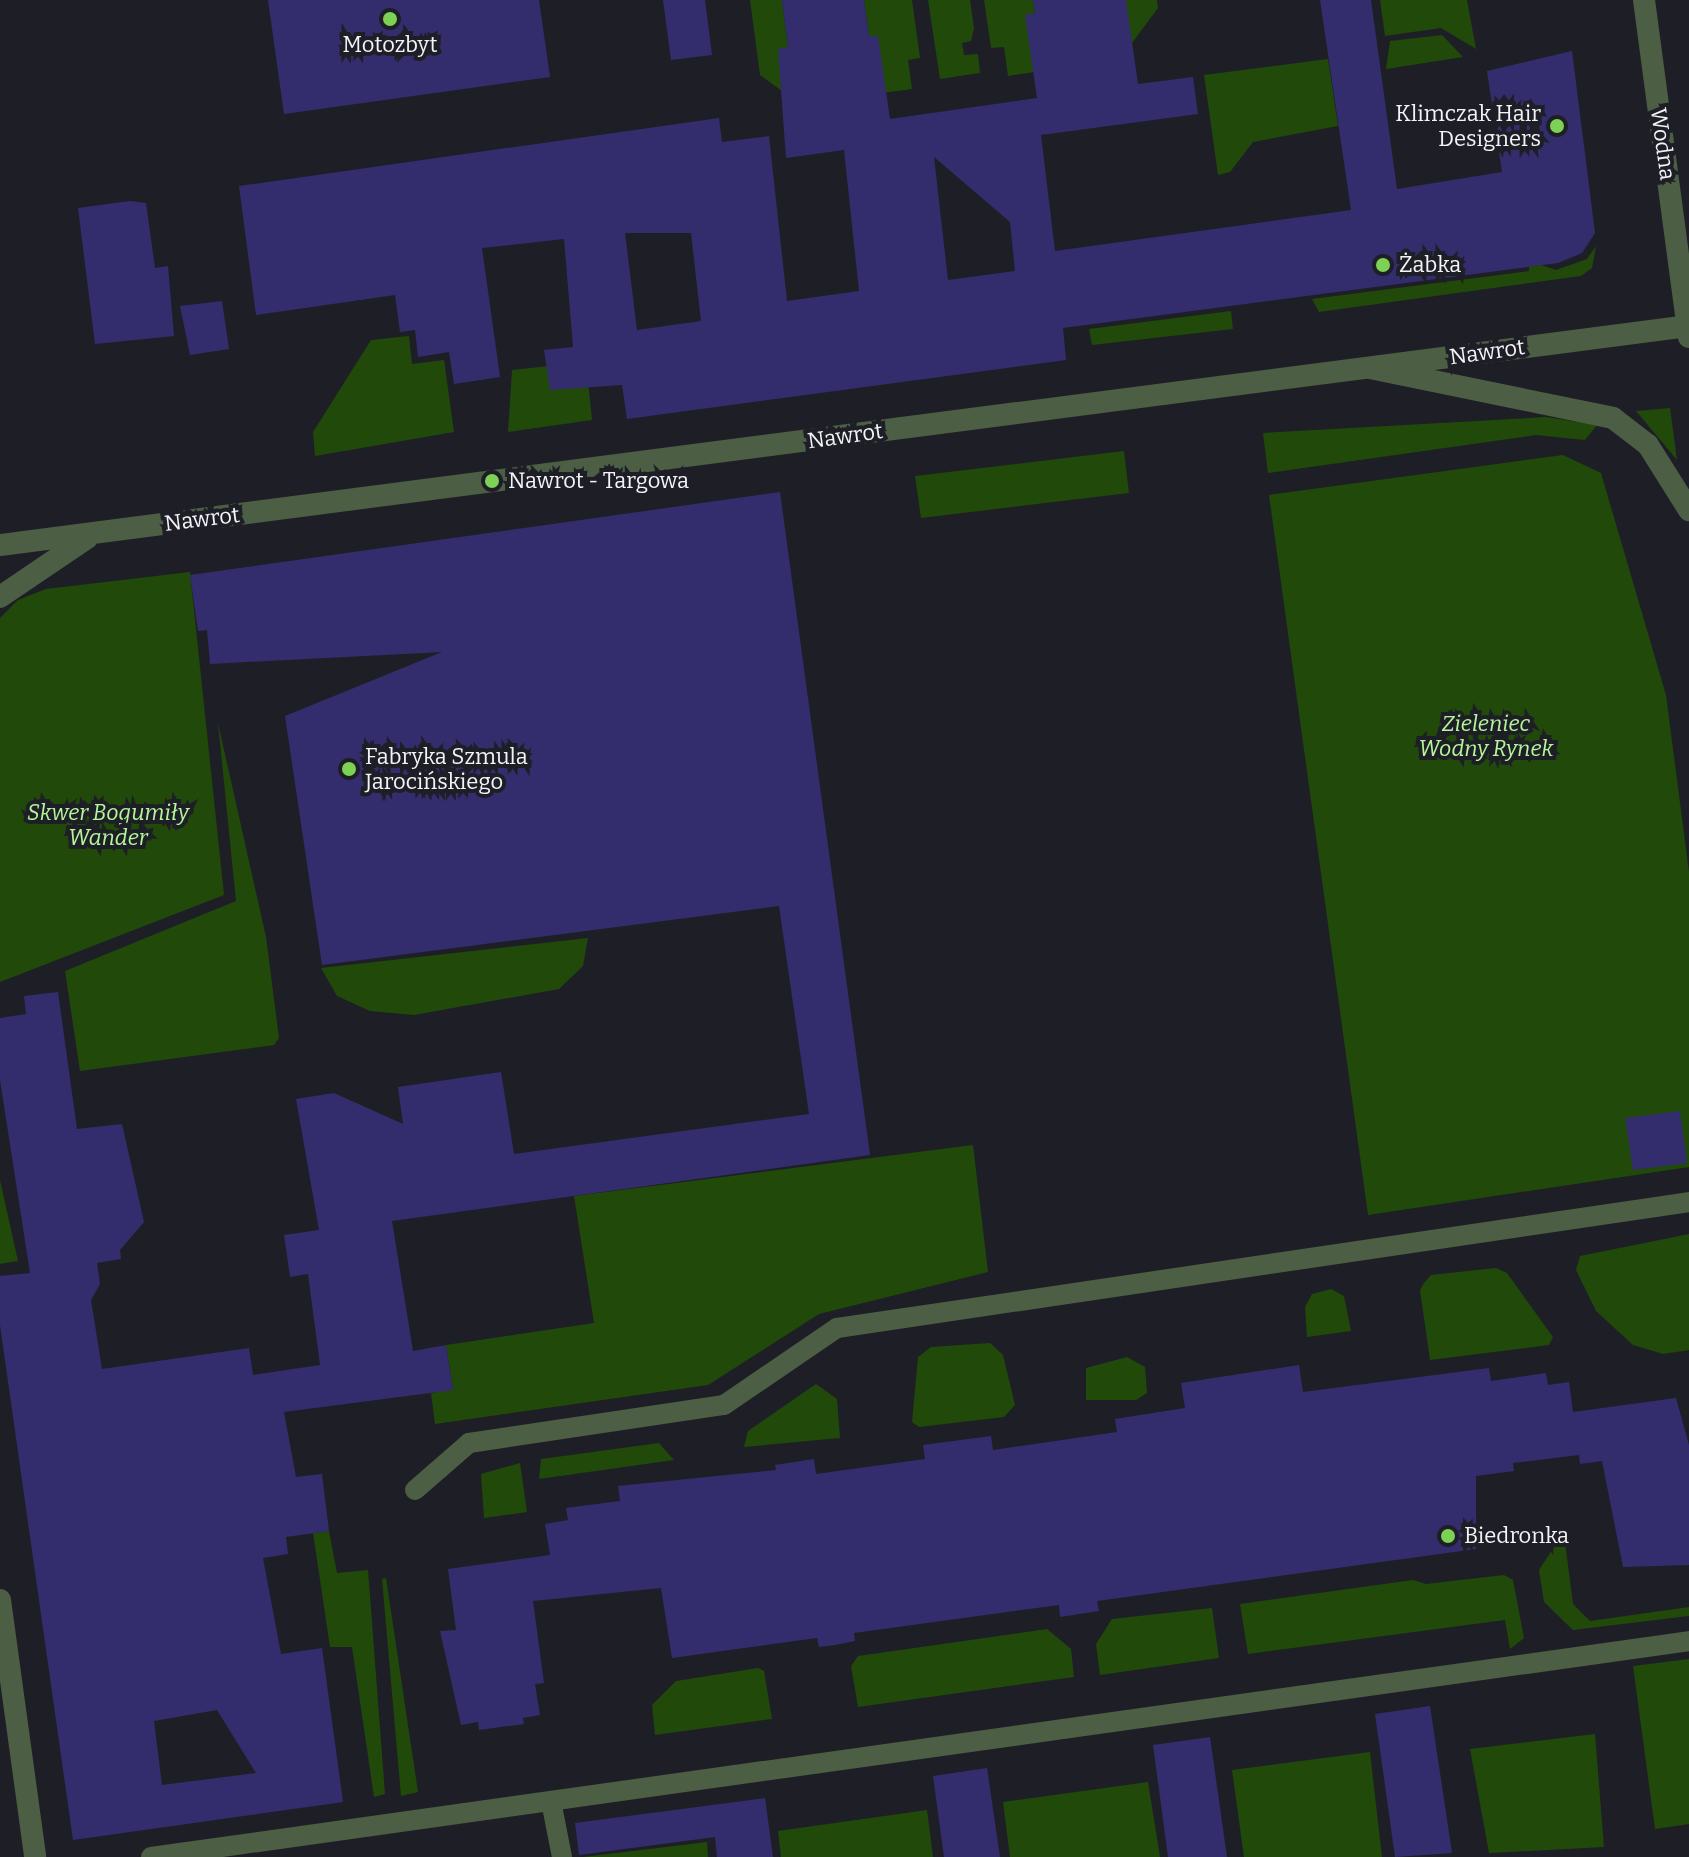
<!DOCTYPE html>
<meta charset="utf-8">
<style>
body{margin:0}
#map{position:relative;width:1689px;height:1857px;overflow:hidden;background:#1e1f26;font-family:Bitter,serif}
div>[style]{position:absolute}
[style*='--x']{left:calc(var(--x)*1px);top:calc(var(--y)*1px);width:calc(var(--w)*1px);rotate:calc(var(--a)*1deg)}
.green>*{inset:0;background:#21490a}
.building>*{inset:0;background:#332d6d}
.service>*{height:20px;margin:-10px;padding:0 10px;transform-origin:10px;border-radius:10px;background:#4c5f44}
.minor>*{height:22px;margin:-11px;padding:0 11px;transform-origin:11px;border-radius:11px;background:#4c5f44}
.tertiary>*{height:22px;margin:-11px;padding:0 11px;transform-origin:11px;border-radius:11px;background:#4c5f44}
.dots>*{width:22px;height:22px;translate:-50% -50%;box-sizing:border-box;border:4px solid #1e1f26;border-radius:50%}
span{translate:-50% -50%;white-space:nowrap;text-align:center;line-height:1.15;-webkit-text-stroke:8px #1e1f26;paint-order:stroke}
.poi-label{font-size:22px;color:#f3f3f8}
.right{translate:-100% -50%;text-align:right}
.left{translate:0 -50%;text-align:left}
.street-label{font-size:22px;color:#f3f3f8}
.park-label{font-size:22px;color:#b5f69a;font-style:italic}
</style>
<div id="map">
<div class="green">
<div style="clip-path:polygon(750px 0,782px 0,788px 47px,869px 36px,864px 0,912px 0,920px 58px,908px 60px,912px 89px,800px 104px,760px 75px)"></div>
<div style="clip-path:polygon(928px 0,970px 0,974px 28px,971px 41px,962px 43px,964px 55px,978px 54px,980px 73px,940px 79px)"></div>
<div style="clip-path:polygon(984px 0,1033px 0,1035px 13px,1025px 15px,1126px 0,1157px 0,1158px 8px,1120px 59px,1008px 76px,1004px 47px,991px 48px)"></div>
<div style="clip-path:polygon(1380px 0,1467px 0,1476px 49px,1441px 28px,1385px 36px)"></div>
<div style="clip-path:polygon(1442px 35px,1463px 57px,1386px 69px,1390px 41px)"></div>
<div style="clip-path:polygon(1328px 59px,1338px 126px,1253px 142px,1230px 172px,1218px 175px,1204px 75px)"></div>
<div style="clip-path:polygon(1596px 246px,1592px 268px,1581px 276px,1319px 312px,1312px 299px,1529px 271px,1529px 261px,1556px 270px,1587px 259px)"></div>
<div style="clip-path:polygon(1231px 311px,1233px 329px,1092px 345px,1089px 329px)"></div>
<div style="clip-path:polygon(409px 336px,412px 364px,444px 360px,454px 432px,315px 456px,313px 432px,371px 340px)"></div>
<div style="clip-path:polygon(586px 362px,592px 420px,508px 432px,512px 370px)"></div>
<div style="clip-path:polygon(1670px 408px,1677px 460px,1636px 411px)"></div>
<div style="clip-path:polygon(1546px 417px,1597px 425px,1585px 440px,1536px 435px,1268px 473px,1263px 433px)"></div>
<div style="clip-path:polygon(1124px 451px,1129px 493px,921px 518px,915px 476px)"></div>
<div style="clip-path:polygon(1563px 455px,1601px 473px,1666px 695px,1689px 872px,1689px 1167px,1368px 1215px,1269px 495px)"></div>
<div style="clip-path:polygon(190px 572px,224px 895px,0 982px,0 618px,18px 600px,46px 589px)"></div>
<div style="clip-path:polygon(218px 723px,266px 937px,279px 1038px,274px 1045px,80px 1071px,65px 971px,236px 901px)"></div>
<div style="clip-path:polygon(588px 938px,583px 966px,559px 989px,414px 1015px,370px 1011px,337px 996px,321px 968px)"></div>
<div style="clip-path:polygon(973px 1145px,988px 1272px,819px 1314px,708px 1385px,435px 1424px,431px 1393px,453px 1389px,446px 1345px,594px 1323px,574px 1196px)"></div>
<div style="clip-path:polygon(0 1180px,18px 1261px,0 1264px)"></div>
<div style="clip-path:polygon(1689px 1234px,1689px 1350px,1663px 1354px,1633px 1345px,1596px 1311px,1576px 1270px,1580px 1256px)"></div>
<div style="clip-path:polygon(1496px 1268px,1507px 1273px,1553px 1337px,1549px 1345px,1430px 1360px,1420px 1290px,1424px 1283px,1431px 1275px)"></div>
<div style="clip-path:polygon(1331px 1289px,1344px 1296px,1351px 1331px,1307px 1337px,1305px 1307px,1312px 1294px)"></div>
<div style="clip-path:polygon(990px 1343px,1003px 1355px,1015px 1405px,1004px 1417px,919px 1427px,912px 1422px,918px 1357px,931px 1347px)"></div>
<div style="clip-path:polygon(1127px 1357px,1145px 1367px,1147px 1393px,1136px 1400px,1086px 1400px,1086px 1368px)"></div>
<div style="clip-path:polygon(816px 1384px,837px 1399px,840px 1438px,744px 1447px,748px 1431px)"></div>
<div style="clip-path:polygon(659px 1443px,674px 1460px,539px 1479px,541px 1459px)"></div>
<div style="clip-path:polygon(520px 1463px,527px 1512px,484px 1518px,481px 1474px)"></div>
<div style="clip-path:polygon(329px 1531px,337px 1573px,368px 1570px,385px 1794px,374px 1797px,352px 1647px,330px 1647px,313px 1533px)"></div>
<div style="clip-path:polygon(1565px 1542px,1573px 1604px,1590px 1621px,1689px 1607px,1689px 1616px,1573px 1630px,1544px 1602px,1539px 1570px,1556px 1544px)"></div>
<div style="clip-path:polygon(1504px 1575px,1513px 1580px,1524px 1638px,1510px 1649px,1505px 1620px,1248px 1654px,1240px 1604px,1413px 1580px,1426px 1584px)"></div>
<div style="clip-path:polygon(386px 1578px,418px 1792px,401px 1796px,382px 1579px)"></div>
<div style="clip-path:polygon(1212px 1608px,1219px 1658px,1100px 1675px,1096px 1644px,1112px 1619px)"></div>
<div style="clip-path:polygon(1047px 1629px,1071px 1649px,1074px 1677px,858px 1707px,851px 1666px,858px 1656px)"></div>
<div style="clip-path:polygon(1689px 1659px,1689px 1824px,1655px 1829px,1633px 1666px)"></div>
<div style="clip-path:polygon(758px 1668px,764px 1671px,772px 1719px,655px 1735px,652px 1705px,676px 1681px)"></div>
<div style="clip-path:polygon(1595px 1734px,1604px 1847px,1489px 1853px,1470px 1749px)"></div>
<div style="clip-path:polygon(1370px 1752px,1382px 1857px,1244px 1857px,1232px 1770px)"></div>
<div style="clip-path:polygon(1148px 1782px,1160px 1857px,1010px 1857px,1003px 1802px)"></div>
<div style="clip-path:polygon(927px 1810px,933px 1857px,781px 1857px,778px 1831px)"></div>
<div style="clip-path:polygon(707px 1842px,708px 1857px,583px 1857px)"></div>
</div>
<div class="building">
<div style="clip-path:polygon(268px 0,539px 0,550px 77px,284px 114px)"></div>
<div style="clip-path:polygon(663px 0,705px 0,712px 55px,671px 60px)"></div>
<div style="clip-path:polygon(evenodd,782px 0,864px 0,869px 36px,878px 36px,890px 119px,1037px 98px,1025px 15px,1035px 13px,1033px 0,1126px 0,1138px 84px,1193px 77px,1198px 114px,1041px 135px,1055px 251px,1351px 210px,1320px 0,1371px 0,1397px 189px,1502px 172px,1487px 71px,1572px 51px,1595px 233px,1582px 253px,1558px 263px,1063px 328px,1066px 360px,627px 419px,622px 385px,550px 390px,544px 350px,573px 347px,564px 239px,482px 248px,500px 377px,454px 384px,449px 352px,418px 357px,415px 330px,400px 332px,395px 295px,256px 315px,239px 186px,719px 118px,722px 142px,769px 136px,787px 301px,859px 291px,844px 150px,786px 158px,778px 49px,788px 47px,782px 0,934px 157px,1010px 222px,1015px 271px,948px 280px,934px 157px,782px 0,625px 233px,691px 233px,701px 321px,637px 330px,625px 233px)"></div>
<div style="clip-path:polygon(130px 201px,146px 203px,155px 268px,168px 266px,174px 336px,95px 344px,78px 208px)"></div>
<div style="clip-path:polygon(222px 301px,229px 349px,190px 355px,180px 306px)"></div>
<div style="clip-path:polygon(evenodd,780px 492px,870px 1155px,392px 1221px,413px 1351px,446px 1345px,453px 1390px,284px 1412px,296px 1477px,322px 1474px,329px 1531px,286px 1537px,288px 1554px,263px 1558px,281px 1654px,322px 1648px,343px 1802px,73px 1840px,0 1325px,0 1276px,30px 1273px,0 1080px,0 1018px,26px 1014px,24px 996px,58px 992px,77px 1129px,122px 1124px,144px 1222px,120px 1250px,121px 1259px,97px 1263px,100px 1284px,91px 1300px,102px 1369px,249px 1348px,253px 1375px,320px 1365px,308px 1274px,290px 1277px,284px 1235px,319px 1230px,296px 1099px,334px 1093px,403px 1124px,398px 1087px,501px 1072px,514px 1154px,809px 1114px,779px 906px,322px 965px,285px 716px,442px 652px,210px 664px,207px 630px,198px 631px,190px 575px,780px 492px,217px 1710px,256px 1773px,162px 1785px,154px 1721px,217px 1710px)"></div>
<div style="clip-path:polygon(1680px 1111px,1687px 1163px,1633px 1170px,1625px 1118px)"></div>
<div style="clip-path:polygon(1299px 1365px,1303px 1392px,1489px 1368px,1491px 1381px,1546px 1373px,1548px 1385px,1569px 1382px,1573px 1412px,1676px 1398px,1689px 1445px,1689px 1565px,1623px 1567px,1602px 1461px,1580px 1464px,1579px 1455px,1513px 1463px,1514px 1471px,1476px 1476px,1476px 1549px,1097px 1601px,1099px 1611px,1060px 1617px,1059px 1605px,854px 1633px,855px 1641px,835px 1645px,819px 1647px,817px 1638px,672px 1658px,661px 1588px,533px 1601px,544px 1683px,535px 1684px,540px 1715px,523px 1718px,524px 1724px,479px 1730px,478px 1722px,461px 1725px,440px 1631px,456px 1630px,448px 1569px,550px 1555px,545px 1524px,568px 1520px,566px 1508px,620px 1501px,618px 1486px,776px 1470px,775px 1465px,814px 1459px,816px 1474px,925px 1459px,923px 1445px,991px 1436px,993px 1450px,1117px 1432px,1115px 1419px,1185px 1408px,1181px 1383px)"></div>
<div style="clip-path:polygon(1430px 1706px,1452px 1853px,1395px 1857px,1375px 1714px)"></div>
<div style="clip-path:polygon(1210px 1737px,1227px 1857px,1168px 1857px,1153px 1745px)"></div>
<div style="clip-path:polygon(987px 1768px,1000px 1857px,944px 1857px,933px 1776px)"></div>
<div style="clip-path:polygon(765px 1798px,773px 1857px,717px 1857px,715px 1837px,579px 1855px,575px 1823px)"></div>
</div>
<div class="service">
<div style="--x:415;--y:1490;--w:72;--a:-41"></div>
<div style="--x:469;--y:1443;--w:258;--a:-8.5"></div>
<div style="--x:724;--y:1405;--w:137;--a:-34.3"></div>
<div style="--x:837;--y:1328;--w:861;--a:-8.41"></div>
<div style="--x:551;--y:1801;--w:57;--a:78.9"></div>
<div style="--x:151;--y:1857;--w:1553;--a:-7.99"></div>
</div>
<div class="minor">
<div style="--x:1644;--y:0;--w:340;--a:82.4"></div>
<div style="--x:1370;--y:368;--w:248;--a:11.6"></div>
<div style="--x:1613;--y:418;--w:44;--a:37.6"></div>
<div style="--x:1648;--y:445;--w:77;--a:57.8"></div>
</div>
<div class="tertiary">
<div style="--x:0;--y:545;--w:1703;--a:-7.39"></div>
<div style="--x:0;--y:597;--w:105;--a:-34.1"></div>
<div style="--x:0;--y:1600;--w:259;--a:82.2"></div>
</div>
<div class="dots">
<div style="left:390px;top:19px;background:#7dd154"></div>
<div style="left:1557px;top:126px;background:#7dd154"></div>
<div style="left:1383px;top:265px;background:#7dd154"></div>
<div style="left:492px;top:481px;background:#7dd154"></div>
<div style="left:349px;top:769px;background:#7dd154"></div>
<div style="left:1448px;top:1536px;background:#7dd154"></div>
</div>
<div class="poi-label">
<span style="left:390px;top:45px">Motozbyt</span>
<span class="right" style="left:1541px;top:126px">Klimczak Hair<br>Designers</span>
<span class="left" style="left:1399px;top:265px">Żabka</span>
<span class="left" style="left:508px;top:481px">Nawrot - Targowa</span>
<span class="left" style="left:365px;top:769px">Fabryka Szmula<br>Jarocińskiego</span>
<span class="left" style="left:1464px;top:1536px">Biedronka</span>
</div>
<div class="street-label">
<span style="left:1663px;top:144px;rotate:82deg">Wodna</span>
<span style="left:1487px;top:352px;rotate:-8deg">Nawrot</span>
<span style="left:845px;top:436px;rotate:-8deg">Nawrot</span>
<span style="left:202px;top:519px;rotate:-7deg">Nawrot</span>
</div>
<div class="park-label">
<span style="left:1486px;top:736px">Zieleniec<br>Wodny Rynek</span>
<span style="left:108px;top:825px">Skwer Bogumiły<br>Wander</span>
</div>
</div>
